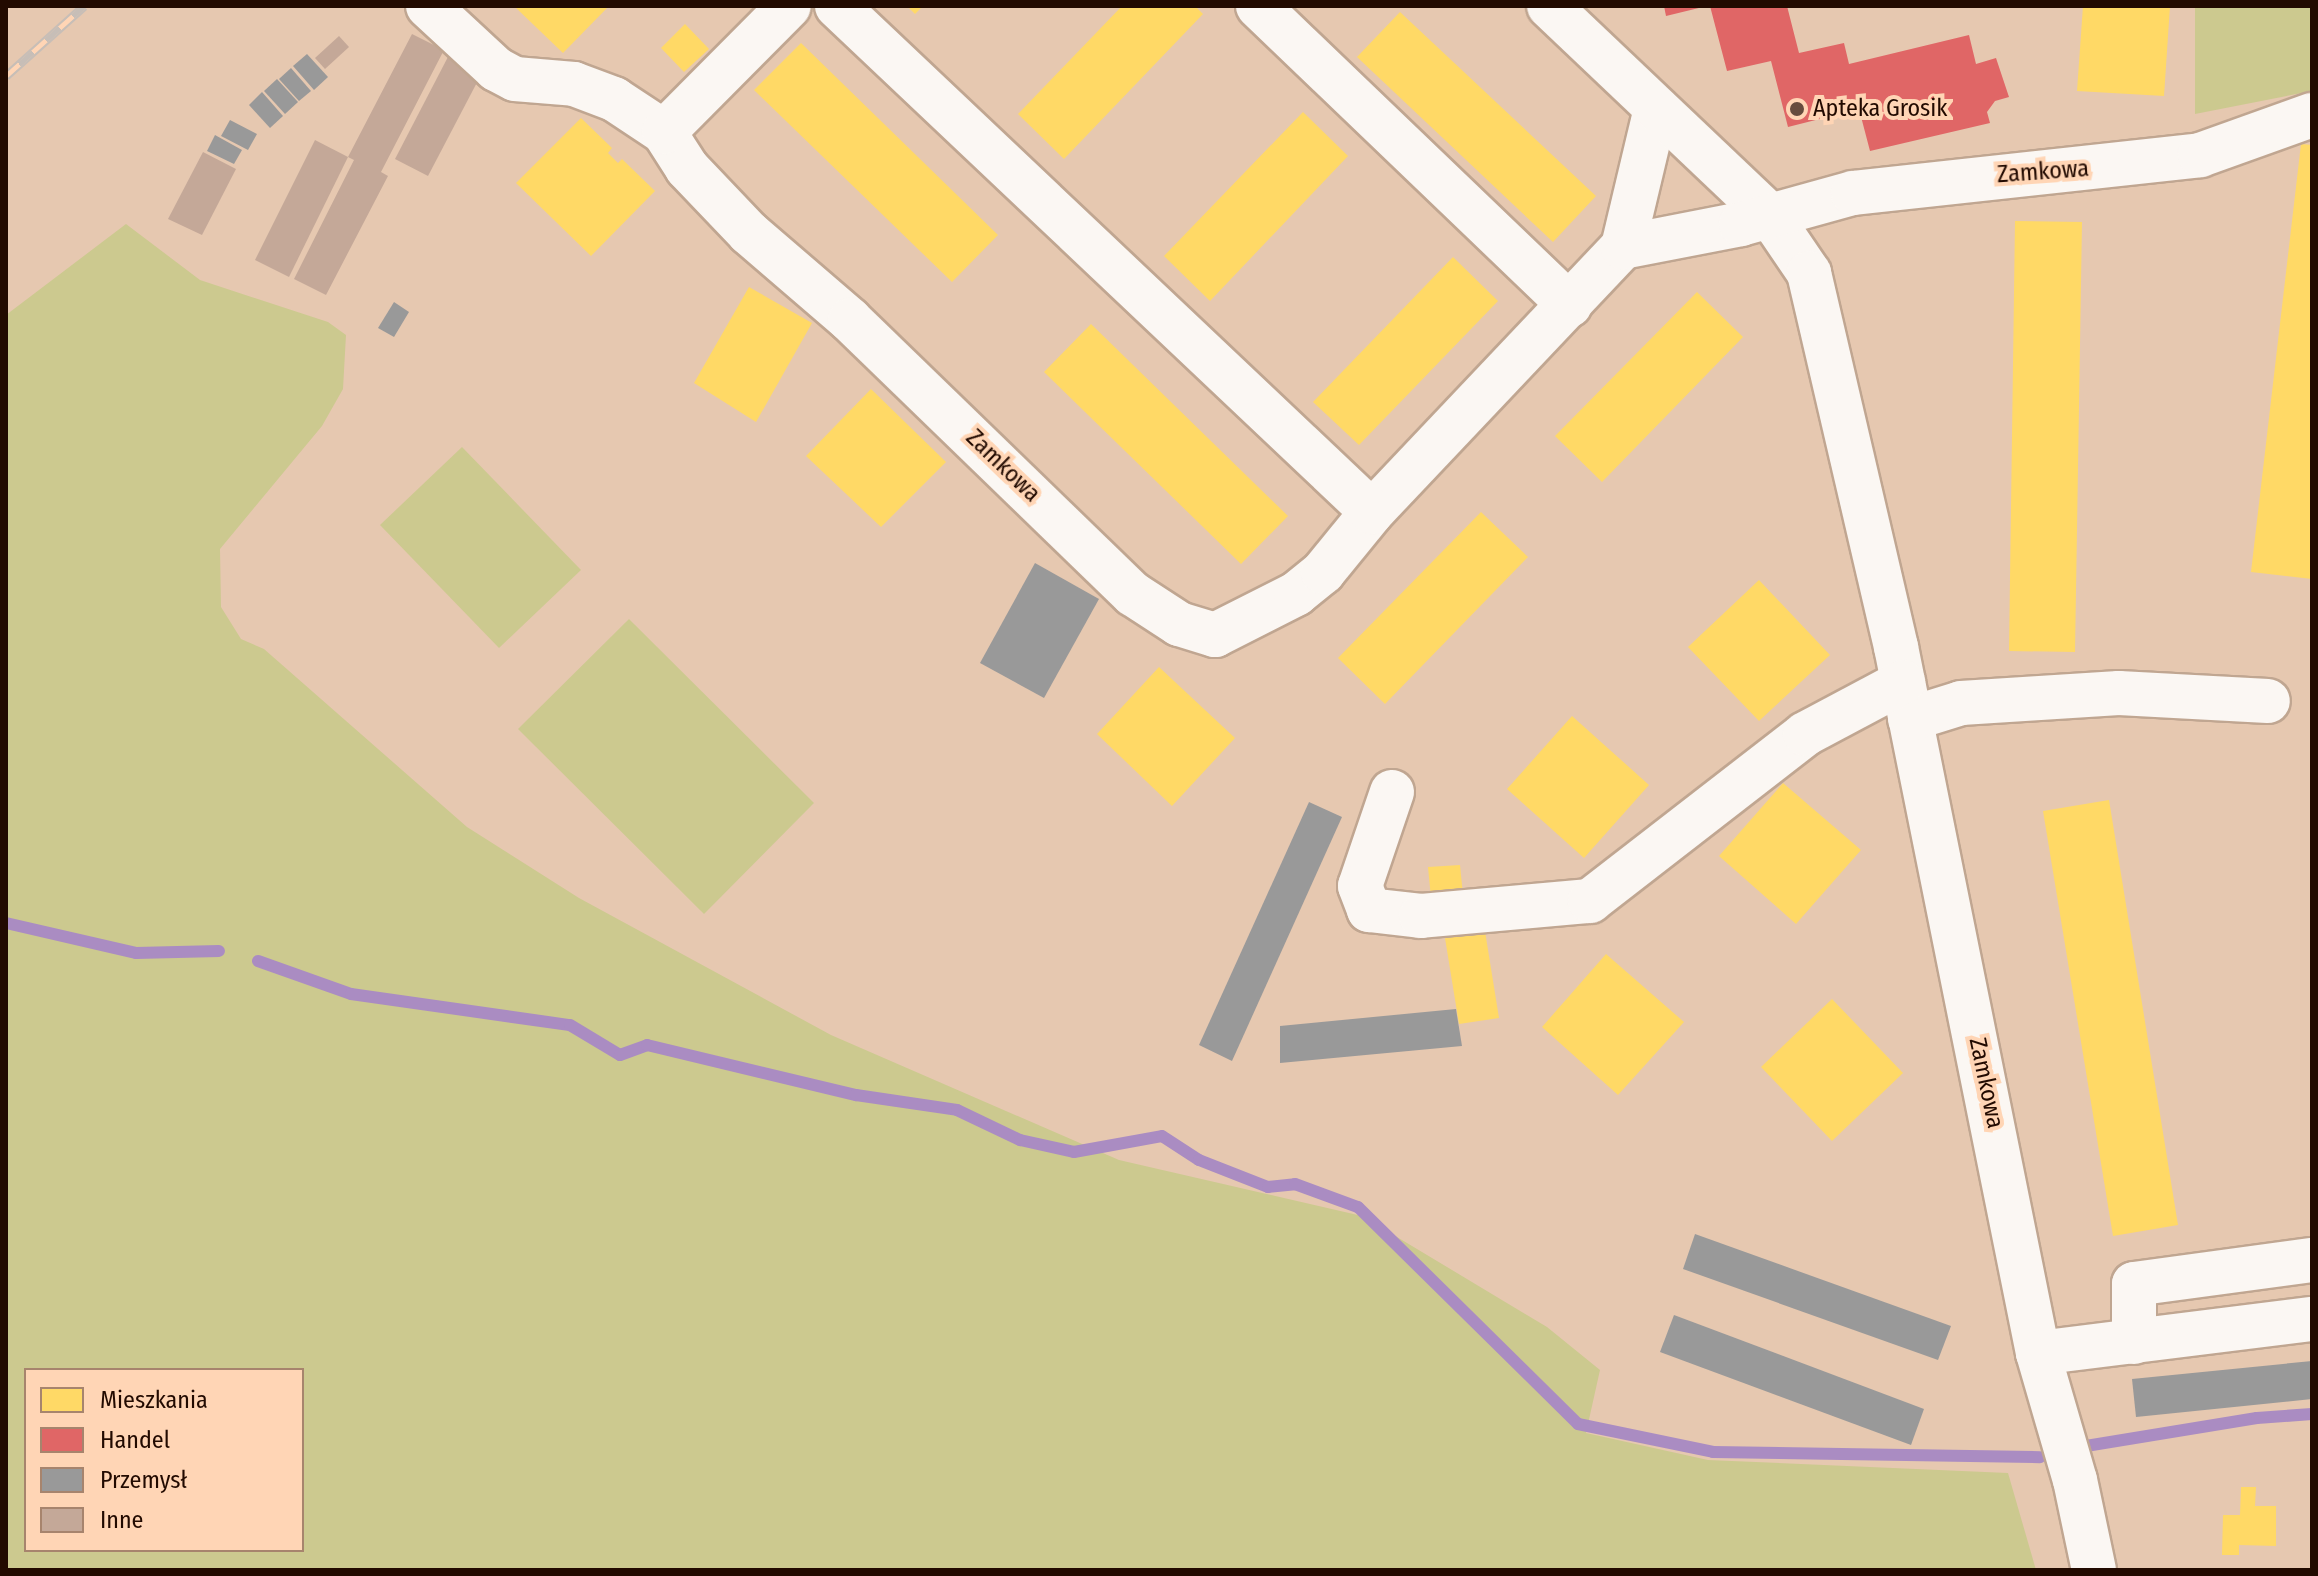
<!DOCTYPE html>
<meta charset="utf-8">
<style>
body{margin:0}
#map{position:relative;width:2318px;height:1576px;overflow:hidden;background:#e6c8b0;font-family:"Fira Sans Condensed",sans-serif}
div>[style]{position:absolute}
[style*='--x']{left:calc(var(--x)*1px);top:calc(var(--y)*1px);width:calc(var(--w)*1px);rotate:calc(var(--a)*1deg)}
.green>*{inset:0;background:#ccc98f}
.homes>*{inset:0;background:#ffd966}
.shops>*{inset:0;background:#e06666}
.industry>*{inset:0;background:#999}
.stream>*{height:12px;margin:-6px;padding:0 6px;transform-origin:6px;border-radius:6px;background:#aa8cc2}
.building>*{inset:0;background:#c4a898}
.roads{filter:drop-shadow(2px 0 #c0a691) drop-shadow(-2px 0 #c0a691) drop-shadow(0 2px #c0a691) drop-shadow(0 -2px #c0a691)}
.minor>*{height:44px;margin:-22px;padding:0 22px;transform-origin:22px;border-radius:22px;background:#fbf7f3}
.rail>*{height:9px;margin-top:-4.5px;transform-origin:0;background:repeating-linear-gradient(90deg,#ffd5b5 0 18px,#c7beb7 0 36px);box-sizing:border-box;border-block:2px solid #c7beb7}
.dots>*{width:22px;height:22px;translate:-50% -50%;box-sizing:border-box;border:4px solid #ffd5b5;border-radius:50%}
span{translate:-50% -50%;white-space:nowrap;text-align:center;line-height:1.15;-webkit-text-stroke:8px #ffd5b5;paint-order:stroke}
.poi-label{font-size:24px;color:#220a00}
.left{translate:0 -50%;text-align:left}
.street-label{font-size:24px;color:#220a00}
.frame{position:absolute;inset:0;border:8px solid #220a00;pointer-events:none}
.legend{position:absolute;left:24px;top:1368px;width:280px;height:184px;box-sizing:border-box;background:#ffd5b5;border:2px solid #a7846d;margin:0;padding:10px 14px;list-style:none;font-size:24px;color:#220a00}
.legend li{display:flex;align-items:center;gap:16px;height:40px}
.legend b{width:40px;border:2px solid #a7846d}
</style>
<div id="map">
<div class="green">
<div style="clip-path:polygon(2195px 6px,2312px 8px,2312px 91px,2195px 114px)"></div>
<div style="clip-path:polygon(evenodd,126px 224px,200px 280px,328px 322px,346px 335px,343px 389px,322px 426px,220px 549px,221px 607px,241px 639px,264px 649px,467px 827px,579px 898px,831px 1035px,1119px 1160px,1362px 1216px,1547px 1327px,1600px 1370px,1586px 1433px,1708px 1460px,2008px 1473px,2036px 1570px,6px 1570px,6px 315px,126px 224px,302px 1370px,302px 1550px,26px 1550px,26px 1370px,302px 1370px)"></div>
<div style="clip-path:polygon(462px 447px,581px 570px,499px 648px,380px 525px)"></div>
<div style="clip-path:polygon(629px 619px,814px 803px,704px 914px,518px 729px)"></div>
</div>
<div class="homes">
<div style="clip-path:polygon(514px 6px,609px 6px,563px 53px)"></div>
<div style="clip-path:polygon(907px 6px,923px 6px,915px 14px)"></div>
<div style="clip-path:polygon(1122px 6px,1195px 6px,1203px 14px,1064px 159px,1018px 114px)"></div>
<div style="clip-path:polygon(2083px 6px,2170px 6px,2164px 96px,2077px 91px)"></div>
<div style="clip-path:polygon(1400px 12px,1596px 196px,1553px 242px,1357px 57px)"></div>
<div style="clip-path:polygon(685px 24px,709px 49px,684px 72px,661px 48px)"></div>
<div style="clip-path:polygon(801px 43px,998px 235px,952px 282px,754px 90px)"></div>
<div style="clip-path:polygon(1303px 112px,1348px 156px,1210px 301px,1164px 256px)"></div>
<div style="clip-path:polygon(581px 118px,612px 148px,608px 153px,618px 163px,622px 159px,655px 191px,591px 256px,516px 183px)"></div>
<div style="clip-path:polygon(2301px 144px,2312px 145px,2312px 579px,2251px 572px)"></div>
<div style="clip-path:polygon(2015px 221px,2082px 222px,2075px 652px,2009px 651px)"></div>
<div style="clip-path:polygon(1453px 257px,1498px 301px,1359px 445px,1313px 402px)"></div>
<div style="clip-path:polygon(749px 287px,812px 323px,756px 422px,694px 383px)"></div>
<div style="clip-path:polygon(1697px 292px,1743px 337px,1602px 482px,1555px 436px)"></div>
<div style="clip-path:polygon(1091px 324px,1288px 516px,1241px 564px,1044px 372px)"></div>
<div style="clip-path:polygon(871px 389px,946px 462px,881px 527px,806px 456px)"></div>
<div style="clip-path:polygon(1481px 512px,1528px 557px,1385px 704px,1338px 658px)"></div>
<div style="clip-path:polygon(1759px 580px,1830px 655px,1759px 721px,1688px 647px)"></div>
<div style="clip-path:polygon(1159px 667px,1235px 738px,1172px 806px,1097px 734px)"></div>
<div style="clip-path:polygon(1572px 716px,1649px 785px,1584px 858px,1507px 789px)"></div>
<div style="clip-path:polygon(1783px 783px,1861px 850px,1796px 924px,1719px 856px)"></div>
<div style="clip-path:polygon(2109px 800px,2178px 1225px,2113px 1236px,2043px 811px)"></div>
<div style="clip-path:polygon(1460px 865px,1463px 895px,1431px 898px,1428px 867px)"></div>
<div style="clip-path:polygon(1484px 925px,1499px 1018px,1459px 1024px,1444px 932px)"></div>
<div style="clip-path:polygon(1606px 954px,1684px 1022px,1618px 1095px,1542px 1027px)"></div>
<div style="clip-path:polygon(1832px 999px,1903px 1073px,1832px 1141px,1761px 1067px)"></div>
<div style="clip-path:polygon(2241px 1487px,2256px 1487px,2255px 1506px,2276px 1506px,2276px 1546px,2239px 1545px,2239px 1555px,2222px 1555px,2223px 1515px,2240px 1515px)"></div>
</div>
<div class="shops">
<div style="clip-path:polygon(1664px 6px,1702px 6px,1703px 7px,1666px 16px)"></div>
<div style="clip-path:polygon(1710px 6px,1787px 6px,1799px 53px,1844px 43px,1849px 64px,1969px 35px,1976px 64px,1996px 58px,2009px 97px,1995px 101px,1987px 112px,1990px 123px,1870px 151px,1859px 109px,1788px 127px,1771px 61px,1727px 71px)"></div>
</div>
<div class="industry">
<div style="clip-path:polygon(307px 54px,328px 77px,314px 90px,293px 66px)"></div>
<div style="clip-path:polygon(291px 68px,311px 91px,299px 101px,279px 79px)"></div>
<div style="clip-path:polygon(277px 79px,298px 102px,285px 114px,264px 91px)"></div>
<div style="clip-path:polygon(262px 92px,283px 116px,270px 128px,249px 105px)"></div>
<div style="clip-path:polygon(230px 120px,257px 134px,248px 150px,221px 136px)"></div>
<div style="clip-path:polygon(215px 135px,242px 150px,234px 164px,207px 151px)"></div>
<div style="clip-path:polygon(394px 302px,409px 312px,394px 337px,378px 328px)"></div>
<div style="clip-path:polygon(1035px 563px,1099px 599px,1044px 698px,980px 663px)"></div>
<div style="clip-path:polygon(1309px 802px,1342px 817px,1232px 1061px,1199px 1045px)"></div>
<div style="clip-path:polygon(1456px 1009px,1462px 1046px,1280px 1063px,1280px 1026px)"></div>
<div style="clip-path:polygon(1695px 1234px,1951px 1326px,1938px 1360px,1683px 1269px)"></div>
<div style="clip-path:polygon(1674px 1315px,1924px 1409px,1911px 1445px,1660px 1352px)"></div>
<div style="clip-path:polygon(2312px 1361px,2312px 1399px,2136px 1417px,2132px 1379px)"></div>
</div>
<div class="stream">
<div style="--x:6;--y:923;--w:133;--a:13"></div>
<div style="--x:136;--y:953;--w:83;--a:-1.4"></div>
<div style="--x:258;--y:961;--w:99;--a:19.5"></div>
<div style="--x:351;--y:994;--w:221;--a:8.1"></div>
<div style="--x:570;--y:1025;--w:58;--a:31"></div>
<div style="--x:620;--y:1055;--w:29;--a:-20"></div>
<div style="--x:647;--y:1045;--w:215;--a:13.5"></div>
<div style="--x:856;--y:1095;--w:102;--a:8.4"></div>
<div style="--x:957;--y:1110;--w:70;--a:25.5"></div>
<div style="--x:1020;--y:1140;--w:55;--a:12.5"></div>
<div style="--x:1074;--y:1152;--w:89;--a:-10.3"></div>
<div style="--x:1162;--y:1136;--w:44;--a:33"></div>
<div style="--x:1199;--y:1160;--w:74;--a:21.4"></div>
<div style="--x:1268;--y:1187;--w:27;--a:-6"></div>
<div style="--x:1295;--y:1184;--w:67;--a:20.1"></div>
<div style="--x:1358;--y:1207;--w:309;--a:44.6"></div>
<div style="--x:1578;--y:1424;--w:138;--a:11.7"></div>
<div style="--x:1713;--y:1452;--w:327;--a:0.9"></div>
<div style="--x:2086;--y:1446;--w:173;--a:-9.3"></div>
<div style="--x:2257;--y:1418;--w:55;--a:-4.2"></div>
</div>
<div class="building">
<div style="clip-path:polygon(412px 34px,444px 50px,381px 172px,388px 176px,326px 295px,294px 279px,354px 160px,348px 157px)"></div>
<div style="clip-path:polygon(339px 36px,349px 47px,325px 69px,315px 58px)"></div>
<div style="clip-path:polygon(450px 53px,483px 71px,428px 176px,395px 159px)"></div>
<div style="clip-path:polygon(315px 140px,348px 157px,289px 277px,255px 260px)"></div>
<div style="clip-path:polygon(203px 152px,236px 169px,202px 235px,168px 219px)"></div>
</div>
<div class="roads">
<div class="minor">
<div style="--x:428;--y:6;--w:93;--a:42.8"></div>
<div style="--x:496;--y:69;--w:21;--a:28"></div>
<div style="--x:515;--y:79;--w:59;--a:4.8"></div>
<div style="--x:574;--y:84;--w:43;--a:20.6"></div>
<div style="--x:614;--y:99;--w:60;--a:33.4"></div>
<div style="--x:664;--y:132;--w:43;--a:57.4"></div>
<div style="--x:687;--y:168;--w:90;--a:46.4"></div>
<div style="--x:749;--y:233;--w:133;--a:40.7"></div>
<div style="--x:850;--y:320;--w:394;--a:44.1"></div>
<div style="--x:1133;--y:594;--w:55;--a:33.1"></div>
<div style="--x:1179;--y:624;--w:38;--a:17"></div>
<div style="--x:1215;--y:635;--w:91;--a:-26.8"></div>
<div style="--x:1296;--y:594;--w:35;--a:-39"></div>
<div style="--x:1323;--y:572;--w:77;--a:-50.8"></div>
<div style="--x:1372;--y:512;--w:365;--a:-46.6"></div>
<div style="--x:1623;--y:247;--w:142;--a:-76.6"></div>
<div style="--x:837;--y:6;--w:736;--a:43.4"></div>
<div style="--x:1258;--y:6;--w:432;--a:43.8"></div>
<div style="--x:1549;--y:6;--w:306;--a:43.5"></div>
<div style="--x:1771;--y:217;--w:68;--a:55.8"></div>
<div style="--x:1809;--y:273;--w:384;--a:76.9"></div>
<div style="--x:1896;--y:647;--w:720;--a:78.63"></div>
<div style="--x:2038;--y:1353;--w:132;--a:73.8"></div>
<div style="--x:2075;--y:1480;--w:92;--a:78.1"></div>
<div style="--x:664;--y:132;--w:177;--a:-45.2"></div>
<div style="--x:1623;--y:247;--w:120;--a:-11"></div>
<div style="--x:1741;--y:224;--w:116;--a:-15.5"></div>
<div style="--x:1853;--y:193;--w:349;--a:-6.2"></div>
<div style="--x:2200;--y:155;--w:119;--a:-19.7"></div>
<div style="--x:1910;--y:719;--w:53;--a:-17.4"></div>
<div style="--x:1961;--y:703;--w:158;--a:-3.6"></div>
<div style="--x:2119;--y:693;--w:149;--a:3.1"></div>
<div style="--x:1392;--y:792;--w:99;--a:108.8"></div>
<div style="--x:1360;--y:886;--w:26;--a:69"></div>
<div style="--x:1369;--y:910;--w:52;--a:6.6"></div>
<div style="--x:1421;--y:916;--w:170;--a:-5.1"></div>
<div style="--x:1590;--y:901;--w:272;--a:-37.8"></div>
<div style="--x:1805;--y:734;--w:111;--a:-28"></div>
<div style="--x:2134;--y:1342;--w:58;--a:-90"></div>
<div style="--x:2134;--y:1284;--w:180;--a:-7.7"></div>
<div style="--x:2038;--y:1353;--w:276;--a:-7.1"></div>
</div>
</div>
<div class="rail">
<div style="--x:6;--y:76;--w:105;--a:-41.9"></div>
</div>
<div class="dots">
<div style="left:1797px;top:109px;background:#674c3e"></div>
</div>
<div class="poi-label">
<span class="left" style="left:1813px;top:109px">Apteka Grosik</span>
</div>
<div class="street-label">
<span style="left:2043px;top:172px;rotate:-4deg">Zamkowa</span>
<span style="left:1003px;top:466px;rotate:44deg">Zamkowa</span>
<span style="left:1986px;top:1083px;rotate:78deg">Zamkowa</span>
</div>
<div class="frame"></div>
<ul class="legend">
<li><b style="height:22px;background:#ffd966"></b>Mieszkania</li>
<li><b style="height:22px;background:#e06666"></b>Handel</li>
<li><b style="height:22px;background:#999"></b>Przemysł</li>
<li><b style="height:22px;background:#c4a898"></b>Inne</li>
</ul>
</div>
